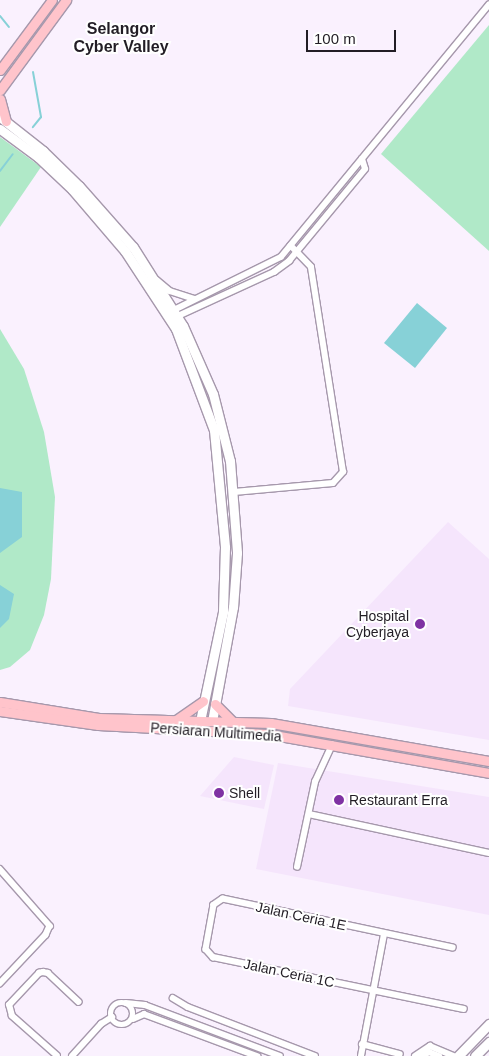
<!DOCTYPE html>
<style>
body{margin:0}
#map{position:relative;width:489px;height:1056px;overflow:hidden;background:#faf1fe;font-family:Arial,sans-serif}
div>[style]{position:absolute}
[style*='--x']{left:calc(var(--x)*1px);top:calc(var(--y)*1px);width:calc(var(--w)*1px);rotate:calc(var(--a)*1deg)}
.built>*{inset:0;background:#f5e5fc}
.green>*{inset:0;background:#b0e9c8}
.water>*{inset:0;background:#87d1d7}
.stream>*{height:2px;margin:-1px;padding:0 1px;transform-origin:1px;border-radius:1px;background:#87d1d7}
.roads{filter:drop-shadow(1px 0 #a698ac) drop-shadow(-1px 0 #a698ac) drop-shadow(0 1px #a698ac) drop-shadow(0 -1px #a698ac)}
.street>*{height:5.5px;margin:-2.75px;padding:0 2.75px;transform-origin:2.75px;border-radius:2.75px;background:#fff}
.street>.ring{margin:-2.75px;padding:0;box-sizing:content-box;background:none;border:5.5px solid #fff;border-radius:50%}
.secondary>*{height:9px;margin:-4.5px;padding:0 4.5px;transform-origin:4.5px;border-radius:4.5px;background:#fff}
.primary>*{height:9px;margin:-4.5px;padding:0 4.5px;transform-origin:4.5px;border-radius:4.5px;background:#ffc4cb}
.dots>*{width:14px;height:14px;translate:-50% -50%;box-sizing:border-box;border:2px solid #fff;border-radius:50%}
span{translate:-50% -50%;white-space:nowrap;text-align:center;line-height:1.15;-webkit-text-stroke:4px #fff;paint-order:stroke}
.poi-label{font-size:14px;color:#221d25}
.right{translate:-100% -50%;text-align:right}
.left{translate:0 -50%;text-align:left}
.street-label{font-size:14px;color:#221d25}
.quarter-label{font-size:16px;color:#221d25;font-weight:700}
.scale{position:absolute;left:306px;top:30px;width:90px;height:22px;box-sizing:border-box;border:2px solid #221d25;border-top:0;padding-left:6px;font-size:15px;line-height:18px;white-space:nowrap;color:#221d25;-webkit-text-stroke:4px #fff;paint-order:stroke}
</style>
<div id="map">
<div class="built">
<div style="clip-path:polygon(448px 522px,489px 559px,489px 740px,288px 706px,290px 689px)"></div>
<div style="clip-path:polygon(234px 757px,274px 765px,264px 809px,200px 796px)"></div>
<div style="clip-path:polygon(278px 763px,489px 797px,489px 915px,256px 869px)"></div>
</div>
<div class="green">
<div style="clip-path:polygon(489px 25px,489px 251px,381px 154px)"></div>
<div style="clip-path:polygon(0 137px,41px 167px,0 227px)"></div>
<div style="clip-path:polygon(0 329px,24px 369px,44px 432px,55px 497px,51px 579px,44px 615px,30px 650px,10px 667px,0 670px)"></div>
</div>
<div class="water">
<div style="clip-path:polygon(417px 303px,447px 328px,415px 368px,384px 343px)"></div>
<div style="clip-path:polygon(0 488px,22px 492px,22px 537px,0 553px)"></div>
<div style="clip-path:polygon(0 585px,14px 594px,9px 619px,0 628px)"></div>
</div>
<div class="stream">
<div style="--x:0;--y:16;--w:14;--a:51"></div>
<div style="--x:33;--y:72;--w:46;--a:79.9"></div>
<div style="--x:41;--y:117;--w:13;--a:129"></div>
<div style="--x:0;--y:171;--w:21;--a:-53"></div>
</div>
<div class="roads">
<div class="street">
<div style="--x:157;--y:280;--w:17;--a:40"></div>
<div style="--x:170;--y:291;--w:25;--a:18"></div>
<div style="--x:174;--y:310;--w:119;--a:-26.4"></div>
<div style="--x:281;--y:257;--w:327;--a:-50.5"></div>
<div style="--x:178;--y:316;--w:106;--a:-24.6"></div>
<div style="--x:274;--y:272;--w:19;--a:-36"></div>
<div style="--x:289;--y:261;--w:119;--a:-50.4"></div>
<div style="--x:365;--y:169;--w:10;--a:-107"></div>
<div style="--x:234;--y:492;--w:99;--a:-5.2"></div>
<div style="--x:333;--y:483;--w:15;--a:-48"></div>
<div style="--x:343;--y:472;--w:207;--a:-98.9"></div>
<div style="--x:311;--y:267;--w:29;--a:-134"></div>
<div style="--x:309;--y:814;--w:184;--a:12.2"></div>
<div style="--x:297;--y:867;--w:87;--a:-78"></div>
<div style="--x:315;--y:782;--w:41;--a:-65.3"></div>
<div style="--x:0;--y:869;--w:76;--a:48.7"></div>
<div style="--x:50;--y:926;--w:10;--a:114"></div>
<div style="--x:46;--y:935;--w:67;--a:133.2"></div>
<div style="--x:453;--y:948;--w:235;--a:-168"></div>
<div style="--x:223;--y:899;--w:11;--a:146"></div>
<div style="--x:214;--y:905;--w:45;--a:100.3"></div>
<div style="--x:206;--y:949;--w:11;--a:49"></div>
<div style="--x:213;--y:957;--w:256;--a:11.7"></div>
<div style="--x:173;--y:998;--w:17;--a:31"></div>
<div style="--x:188;--y:1007;--w:136;--a:21.1"></div>
<div class="ring" style="left:111px;top:1003px;width:16.5px;height:16.5px"></div>
<div style="--x:126;--y:1003;--w:19;--a:6"></div>
<div style="--x:145;--y:1005;--w:144;--a:20.7"></div>
<div style="--x:133;--y:1019;--w:12;--a:-24"></div>
<div style="--x:144;--y:1014;--w:121;--a:20.4"></div>
<div style="--x:362;--y:1044;--w:39;--a:15"></div>
<div style="--x:57;--y:1056;--w:60;--a:-138.4"></div>
<div style="--x:12;--y:1016;--w:11;--a:-105"></div>
<div style="--x:9;--y:1005;--w:44;--a:-46.8"></div>
<div style="--x:39;--y:973;--w:4;--a:-14"></div>
<div style="--x:43;--y:972;--w:5;--a:11"></div>
<div style="--x:48;--y:973;--w:42;--a:43.1"></div>
<div style="--x:72;--y:1056;--w:43;--a:-47.8"></div>
<div style="--x:101;--y:1024;--w:13;--a:-32"></div>
<div style="--x:361;--y:1056;--w:124;--a:-79.3"></div>
<div style="--x:415;--y:1056;--w:18;--a:-34"></div>
<div style="--x:430;--y:1046;--w:26;--a:23"></div>
<div style="--x:423;--y:1056;--w:7;--a:-34"></div>
<div style="--x:429;--y:1052;--w:11;--a:22"></div>
</div>
<div class="secondary">
<div style="--x:0;--y:117;--w:55;--a:38.3"></div>
<div style="--x:43;--y:151;--w:50;--a:44.2"></div>
<div style="--x:79;--y:186;--w:81;--a:48.5"></div>
<div style="--x:133;--y:247;--w:93;--a:57.7"></div>
<div style="--x:183;--y:326;--w:74;--a:66.2"></div>
<div style="--x:213;--y:394;--w:69;--a:75.8"></div>
<div style="--x:230;--y:461;--w:92;--a:85.6"></div>
<div style="--x:237;--y:553;--w:54;--a:94.2"></div>
<div style="--x:233;--y:607;--w:116;--a:100.4"></div>
<div style="--x:0;--y:129;--w:47;--a:36.4"></div>
<div style="--x:38;--y:157;--w:47;--a:43.3"></div>
<div style="--x:72;--y:189;--w:82;--a:49.5"></div>
<div style="--x:125;--y:251;--w:93;--a:56.8"></div>
<div style="--x:176;--y:329;--w:108;--a:69.4"></div>
<div style="--x:214;--y:430;--w:118;--a:84.6"></div>
<div style="--x:225;--y:547;--w:65;--a:91.8"></div>
<div style="--x:223;--y:612;--w:111;--a:101.9"></div>
<div style="--x:458;--y:1056;--w:45;--a:-45.9"></div>
<div style="--x:475;--y:1056;--w:20;--a:-45"></div>
</div>
<div class="primary">
<div style="--x:0;--y:70;--w:87;--a:-53.4"></div>
<div style="--x:0;--y:90;--w:112;--a:-53.7"></div>
<div style="--x:0;--y:99;--w:23;--a:75"></div>
<div style="--x:0;--y:702;--w:100;--a:9.2"></div>
<div style="--x:99;--y:718;--w:172;--a:1.7"></div>
<div style="--x:271;--y:723;--w:221;--a:9.9"></div>
<div style="--x:215;--y:704;--w:24;--a:45"></div>
<div style="--x:0;--y:711;--w:99;--a:8.1"></div>
<div style="--x:98;--y:725;--w:170;--a:3"></div>
<div style="--x:268;--y:734;--w:224;--a:10"></div>
<div style="--x:176;--y:720;--w:33;--a:-35"></div>
</div>
</div>
<div class="dots">
<div style="left:420px;top:624px;background:#7f32a3"></div>
<div style="left:219px;top:793px;background:#7f32a3"></div>
<div style="left:339px;top:800px;background:#7f32a3"></div>
</div>
<div class="poi-label">
<span class="right" style="left:409px;top:624px">Hospital<br>Cyberjaya</span>
<span class="left" style="left:229px;top:793px">Shell</span>
<span class="left" style="left:349px;top:800px">Restaurant Erra</span>
</div>
<div class="street-label">
<span style="left:216px;top:732px;rotate:4deg">Persiaran Multimedia</span>
<span style="left:301px;top:916px;rotate:12deg">Jalan Ceria 1E</span>
<span style="left:289px;top:973px;rotate:12deg">Jalan Ceria 1C</span>
</div>
<div class="quarter-label">
<span style="left:121px;top:38px">Selangor<br>Cyber Valley</span>
</div>
<div class="scale">100 m</div>
</div>
